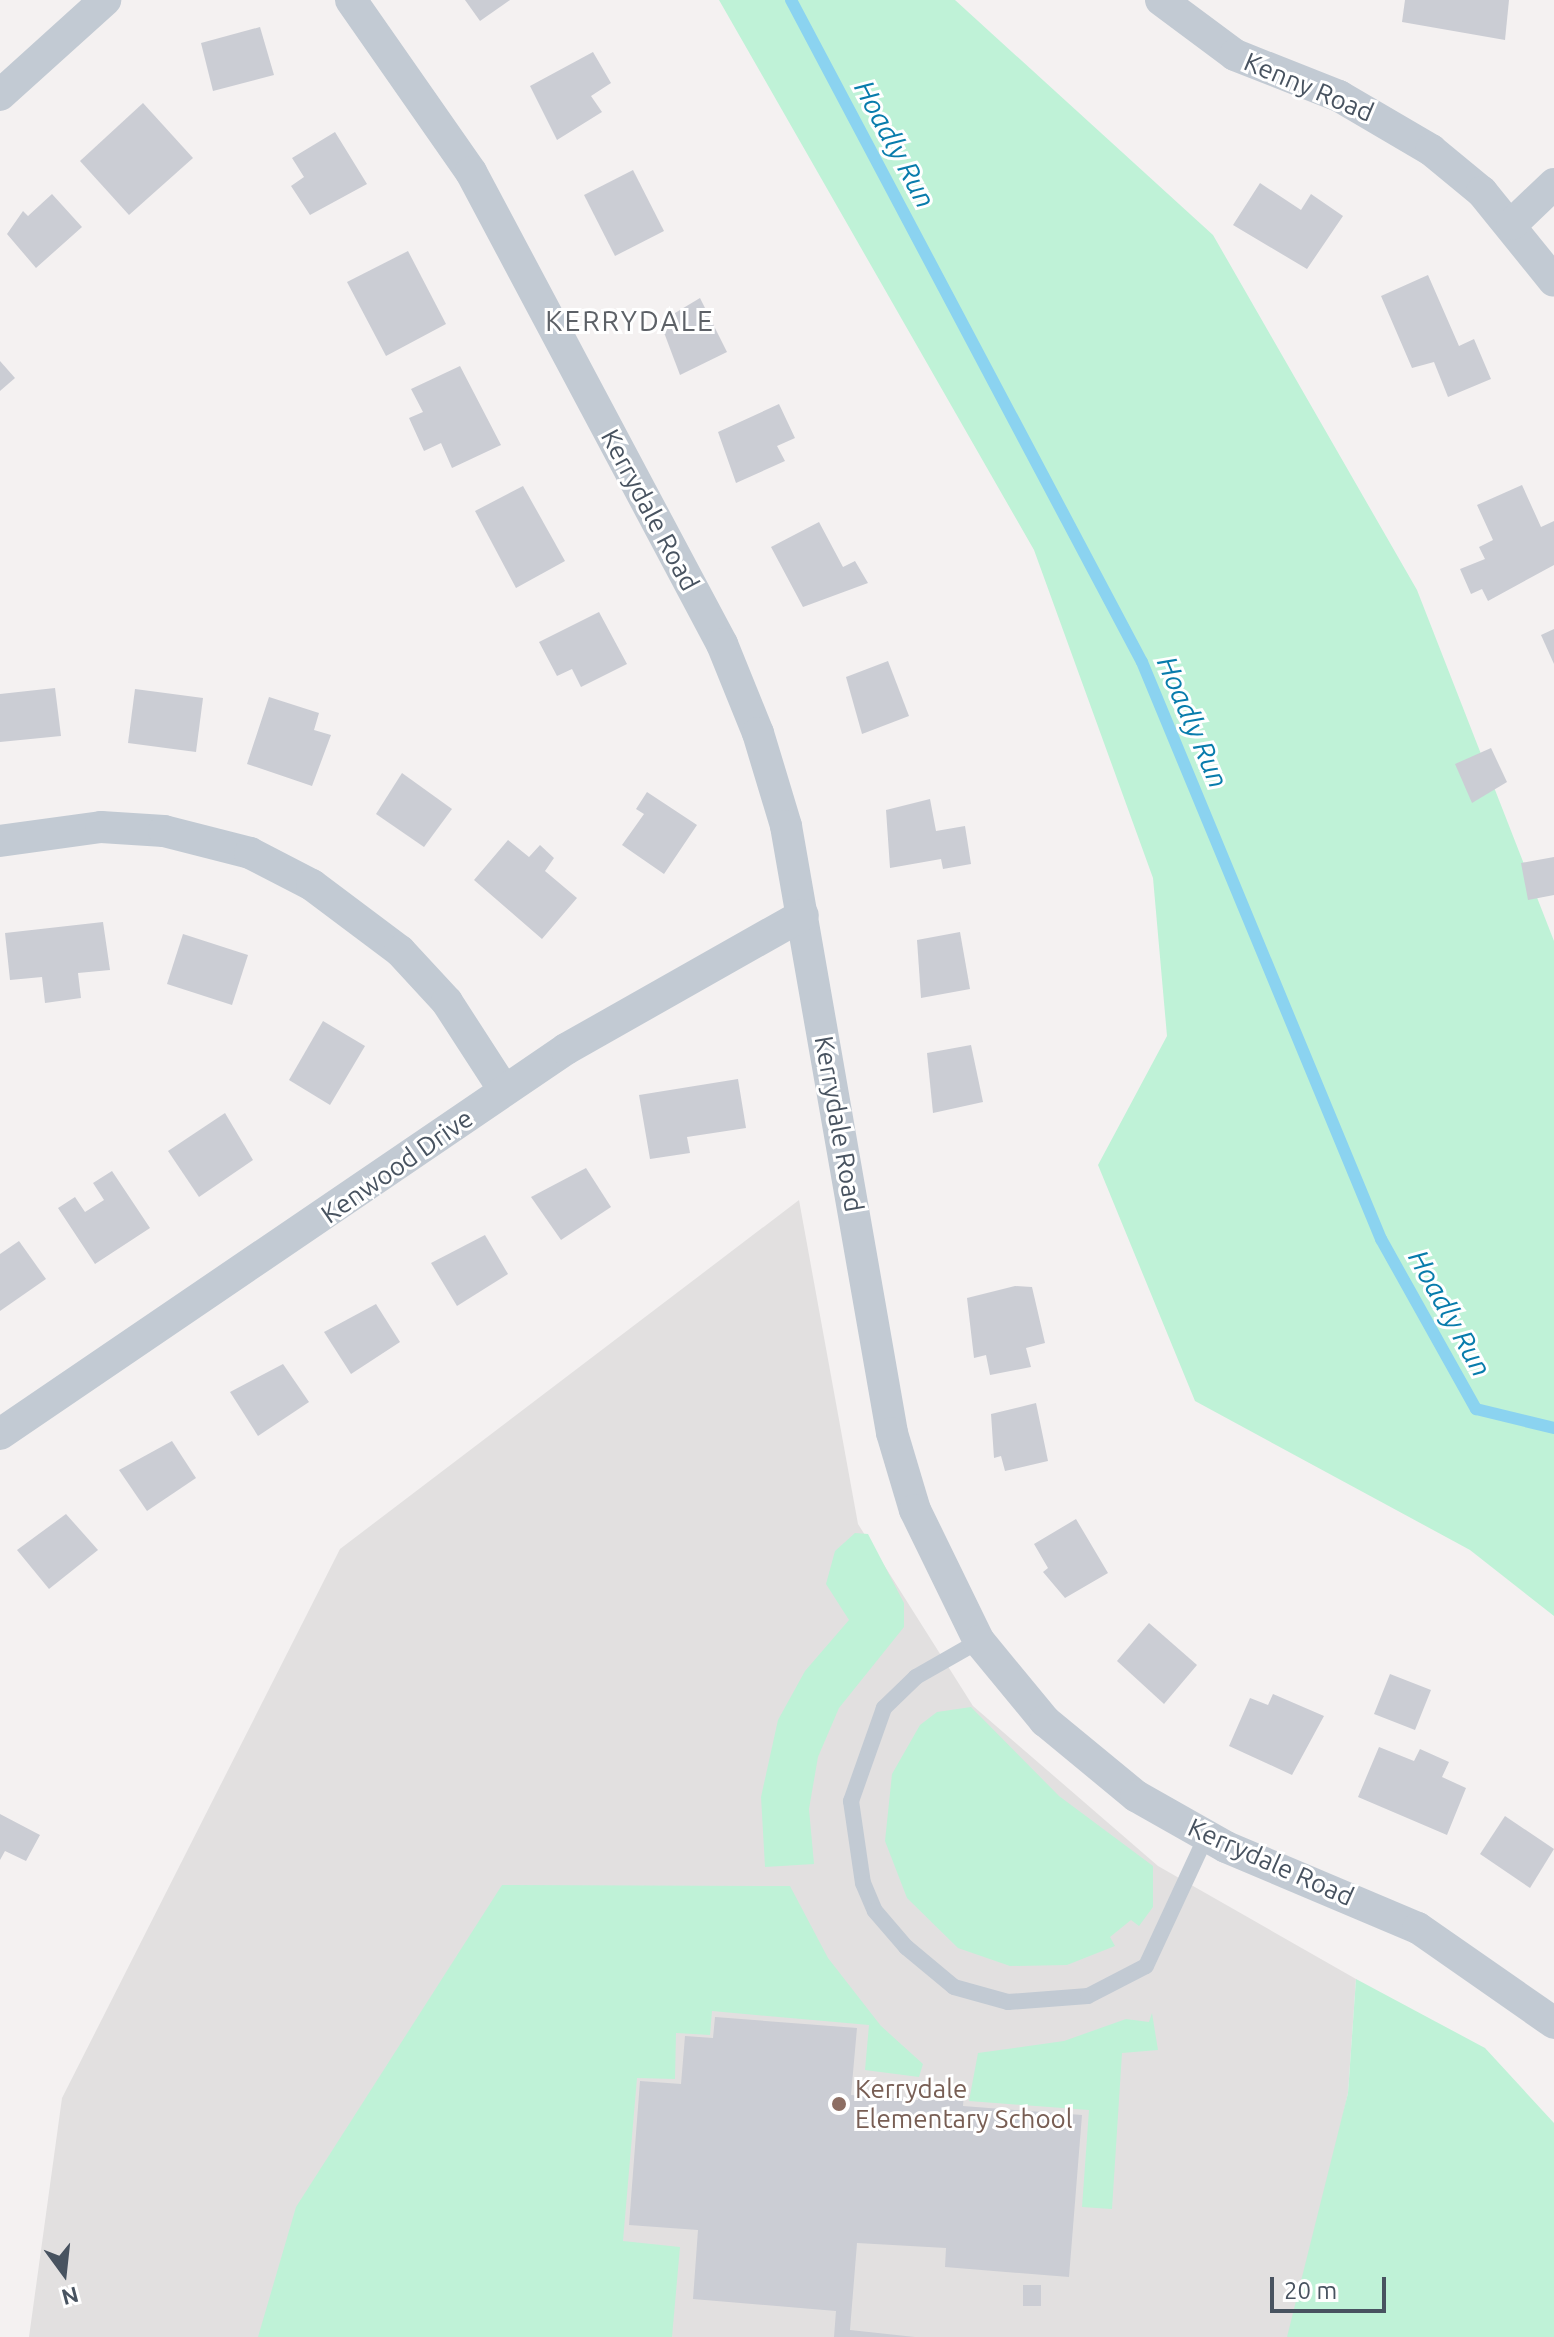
<!DOCTYPE html>
<style>
body{margin:0}
#map{position:relative;width:1554px;height:2337px;overflow:hidden;background:#f4f1f1;font-family:Ubuntu,sans-serif}
div>[style]{position:absolute}
[style*='--x']{left:calc(var(--x)*1px);top:calc(var(--y)*1px);width:calc(var(--w)*1px);rotate:calc(var(--a)*1deg)}
.education>*{inset:0;background:#e2e0e0}
.green>*{inset:0;background:#bff2d7}
.stream>*{height:12px;margin:-6px;padding:0 6px;transform-origin:6px;border-radius:6px;background:#8bd3f0}
.building>*{inset:0;background:#cbcdd4}
.lane>*{height:16px;margin:-8px;padding:0 8px;transform-origin:8px;border-radius:8px;background:#c2cad3}
.street>*{height:32px;margin:-16px;padding:0 16px;transform-origin:16px;border-radius:16px;background:#c2cad3}
.dots>*{width:22px;height:22px;translate:-50% -50%;box-sizing:border-box;border:4px solid #fff;border-radius:50%}
span{translate:-50% -50%;white-space:nowrap;text-align:center;line-height:1.15;-webkit-text-stroke:6px #fff;paint-order:stroke}
.street-label{font-size:26px;color:#485360}
.education-label{font-size:26px;color:#785e54}
.left{translate:0 -50%;text-align:left}
.water-label{font-size:28px;color:#087cac;font-style:italic}
.neighbourhood-label{font-size:28px;color:#5d6167;letter-spacing:2px}
.north{position:absolute;left:24px;top:2233px;width:80px;height:80px;-webkit-text-stroke:6px #fff;paint-order:stroke;rotate:165deg;font-size:22px;font-weight:700;line-height:32px;text-align:center;color:#485360}
.north::after{content:'';display:block;margin:auto;width:28px;height:36px;background:#485360;clip-path:polygon(50% 0,100% 100%,50% 72%,0 100%)}
.scale{position:absolute;left:1270px;top:2277px;width:116px;height:36px;box-sizing:border-box;border:4px solid #485360;border-top:0;padding-left:10px;font-size:24px;line-height:28px;white-space:nowrap;color:#485360;-webkit-text-stroke:6px #fff;paint-order:stroke}
</style>
<div id="map">
<div class="education">
<div style="clip-path:polygon(799px 1200px,858px 1524px,973px 1706px,1158px 1866px,1356px 1979px,1348px 2093px,1295px 2331px,1287px 2337px,29px 2337px,62px 2098px,340px 1549px)"></div>
</div>
<div class="green">
<div style="clip-path:polygon(719px 0,955px 0,1213px 235px,1417px 590px,1554px 941px,1554px 1616px,1470px 1550px,1195px 1401px,1098px 1165px,1167px 1036px,1153px 878px,1034px 550px)"></div>
<div style="clip-path:polygon(855px 1533px,868px 1534px,904px 1603px,904px 1627px,839px 1708px,818px 1757px,809px 1809px,814px 1864px,765px 1867px,761px 1797px,778px 1720px,805px 1671px,849px 1620px,826px 1584px,835px 1551px)"></div>
<div style="clip-path:polygon(971px 1707px,1059px 1796px,1153px 1866px,1153px 1907px,1139px 1926px,1131px 1920px,1110px 1937px,1115px 1946px,1067px 1965px,1010px 1966px,958px 1948px,907px 1898px,885px 1841px,892px 1774px,920px 1725px,937px 1712px)"></div>
<div style="clip-path:polygon(502px 1885px,790px 1886px,828px 1958px,881px 2026px,923px 2064px,919px 2077px,865px 2070px,869px 2025px,712px 2011px,710px 2035px,676px 2033px,675px 2079px,637px 2078px,623px 2241px,680px 2247px,672px 2337px,258px 2337px,296px 2207px)"></div>
<div style="clip-path:polygon(1356px 1979px,1485px 2048px,1554px 2123px,1554px 2337px,1287px 2337px,1348px 2093px)"></div>
<div style="clip-path:polygon(1152px 2013px,1158px 2050px,1122px 2053px,1112px 2209px,1082px 2207px,1089px 2110px,969px 2101px,978px 2053px,1064px 2041px,1126px 2019px,1149px 2022px)"></div>
</div>
<div class="stream">
<div style="--x:791;--y:0;--w:749;--a:62.07"></div>
<div style="--x:1142;--y:662;--w:625;--a:67.5"></div>
<div style="--x:1381;--y:1239;--w:195;--a:60.8"></div>
<div style="--x:1476;--y:1409;--w:80;--a:13.7"></div>
</div>
<div class="building">
<div style="clip-path:polygon(465px 0,510px 0,480px 21px)"></div>
<div style="clip-path:polygon(1405px 0,1509px 0,1505px 40px,1402px 22px)"></div>
<div style="clip-path:polygon(260px 27px,274px 75px,213px 91px,201px 43px)"></div>
<div style="clip-path:polygon(593px 52px,611px 83px,591px 96px,602px 112px,557px 140px,530px 86px)"></div>
<div style="clip-path:polygon(143px 103px,193px 158px,129px 215px,80px 161px)"></div>
<div style="clip-path:polygon(335px 132px,367px 184px,310px 215px,291px 186px,304px 177px,292px 158px)"></div>
<div style="clip-path:polygon(633px 170px,664px 231px,615px 256px,584px 195px)"></div>
<div style="clip-path:polygon(1260px 183px,1301px 210px,1311px 194px,1343px 216px,1307px 269px,1233px 225px)"></div>
<div style="clip-path:polygon(52px 194px,82px 227px,36px 268px,7px 234px,23px 211px,28px 216px)"></div>
<div style="clip-path:polygon(408px 251px,446px 324px,386px 356px,347px 282px)"></div>
<div style="clip-path:polygon(1428px 275px,1459px 346px,1474px 339px,1491px 379px,1448px 397px,1434px 362px,1412px 368px,1381px 296px)"></div>
<div style="clip-path:polygon(700px 298px,727px 352px,680px 375px,660px 322px)"></div>
<div style="clip-path:polygon(0 361px,15px 378px,0 391px)"></div>
<div style="clip-path:polygon(460px 366px,501px 445px,452px 468px,441px 443px,424px 451px,409px 418px,423px 412px,411px 389px)"></div>
<div style="clip-path:polygon(779px 404px,795px 438px,777px 446px,785px 461px,736px 483px,718px 432px)"></div>
<div style="clip-path:polygon(1522px 485px,1541px 527px,1554px 521px,1554px 565px,1488px 601px,1482px 589px,1471px 594px,1460px 569px,1485px 559px,1479px 547px,1493px 540px,1477px 505px)"></div>
<div style="clip-path:polygon(523px 486px,565px 561px,516px 588px,475px 511px)"></div>
<div style="clip-path:polygon(819px 522px,843px 567px,855px 561px,868px 583px,803px 607px,771px 547px)"></div>
<div style="clip-path:polygon(599px 612px,627px 664px,581px 687px,572px 669px,557px 676px,539px 642px)"></div>
<div style="clip-path:polygon(1554px 629px,1554px 664px,1541px 635px)"></div>
<div style="clip-path:polygon(888px 661px,909px 716px,862px 734px,846px 677px)"></div>
<div style="clip-path:polygon(55px 688px,61px 736px,0 742px,0 694px)"></div>
<div style="clip-path:polygon(135px 689px,203px 698px,196px 752px,128px 743px)"></div>
<div style="clip-path:polygon(269px 697px,319px 713px,314px 730px,331px 735px,312px 786px,247px 764px)"></div>
<div style="clip-path:polygon(1491px 748px,1507px 782px,1472px 803px,1455px 764px)"></div>
<div style="clip-path:polygon(402px 773px,452px 809px,424px 847px,376px 814px)"></div>
<div style="clip-path:polygon(647px 792px,697px 825px,664px 874px,622px 845px,644px 814px,636px 809px)"></div>
<div style="clip-path:polygon(930px 799px,936px 831px,965px 826px,971px 864px,943px 869px,941px 859px,890px 868px,886px 810px)"></div>
<div style="clip-path:polygon(508px 840px,529px 857px,540px 845px,554px 858px,545px 871px,577px 898px,542px 939px,474px 880px)"></div>
<div style="clip-path:polygon(1554px 857px,1554px 895px,1528px 900px,1521px 863px)"></div>
<div style="clip-path:polygon(103px 922px,110px 970px,78px 973px,81px 998px,45px 1003px,42px 977px,10px 980px,5px 933px)"></div>
<div style="clip-path:polygon(960px 932px,970px 989px,921px 998px,917px 940px)"></div>
<div style="clip-path:polygon(183px 934px,248px 955px,232px 1005px,167px 984px)"></div>
<div style="clip-path:polygon(323px 1021px,365px 1046px,330px 1105px,289px 1080px)"></div>
<div style="clip-path:polygon(971px 1045px,983px 1102px,933px 1113px,927px 1053px)"></div>
<div style="clip-path:polygon(738px 1079px,746px 1128px,687px 1137px,690px 1153px,650px 1159px,639px 1095px)"></div>
<div style="clip-path:polygon(225px 1113px,253px 1160px,199px 1197px,168px 1151px)"></div>
<div style="clip-path:polygon(586px 1168px,611px 1207px,561px 1240px,531px 1197px)"></div>
<div style="clip-path:polygon(112px 1171px,150px 1228px,95px 1264px,58px 1208px,75px 1197px,85px 1212px,104px 1200px,93px 1183px)"></div>
<div style="clip-path:polygon(485px 1235px,508px 1274px,457px 1306px,431px 1263px)"></div>
<div style="clip-path:polygon(19px 1241px,46px 1279px,0 1311px,0 1254px)"></div>
<div style="clip-path:polygon(1015px 1286px,1032px 1287px,1045px 1343px,1026px 1348px,1031px 1367px,990px 1375px,986px 1355px,974px 1358px,967px 1298px)"></div>
<div style="clip-path:polygon(376px 1304px,400px 1342px,351px 1374px,324px 1332px)"></div>
<div style="clip-path:polygon(283px 1364px,309px 1402px,258px 1436px,230px 1392px)"></div>
<div style="clip-path:polygon(1036px 1403px,1048px 1461px,1005px 1471px,1001px 1456px,994px 1458px,991px 1414px)"></div>
<div style="clip-path:polygon(172px 1441px,196px 1478px,147px 1511px,119px 1470px)"></div>
<div style="clip-path:polygon(66px 1514px,98px 1550px,49px 1589px,17px 1550px)"></div>
<div style="clip-path:polygon(1076px 1519px,1108px 1573px,1065px 1598px,1043px 1572px,1048px 1568px,1034px 1544px)"></div>
<div style="clip-path:polygon(1149px 1623px,1197px 1665px,1164px 1704px,1117px 1661px)"></div>
<div style="clip-path:polygon(1390px 1674px,1431px 1690px,1415px 1730px,1374px 1714px)"></div>
<div style="clip-path:polygon(1273px 1694px,1324px 1716px,1292px 1775px,1229px 1746px,1250px 1698px,1268px 1705px)"></div>
<div style="clip-path:polygon(1379px 1747px,1414px 1761px,1420px 1749px,1449px 1762px,1442px 1777px,1466px 1788px,1447px 1835px,1358px 1797px)"></div>
<div style="clip-path:polygon(0 1814px,40px 1835px,26px 1861px,5px 1851px,0 1860px)"></div>
<div style="clip-path:polygon(1505px 1816px,1554px 1849px,1530px 1888px,1480px 1854px)"></div>
<div style="clip-path:polygon(715px 2017px,857px 2028px,851px 2095px,918px 2100px,919px 2090px,964px 2093px,963px 2106px,1082px 2115px,1069px 2277px,945px 2267px,946px 2248px,857px 2243px,850px 2330px,915px 2337px,834px 2337px,836px 2311px,693px 2299px,698px 2230px,629px 2225px,640px 2081px,681px 2084px,685px 2036px,713px 2038px)"></div>
<div style="clip-path:polygon(1023px 2285px,1041px 2285px,1041px 2306px,1023px 2306px)"></div>
</div>
<div class="lane">
<div style="--x:979;--y:1641;--w:73;--a:150.3"></div>
<div style="--x:916;--y:1677;--w:45;--a:135.9"></div>
<div style="--x:884;--y:1708;--w:99;--a:109.5"></div>
<div style="--x:851;--y:1801;--w:83;--a:81.7"></div>
<div style="--x:863;--y:1883;--w:30;--a:67"></div>
<div style="--x:875;--y:1911;--w:48;--a:49.3"></div>
<div style="--x:906;--y:1947;--w:62;--a:39.8"></div>
<div style="--x:954;--y:1987;--w:56;--a:15.5"></div>
<div style="--x:1008;--y:2002;--w:80;--a:-4.3"></div>
<div style="--x:1088;--y:1996;--w:65;--a:-27.3"></div>
<div style="--x:1146;--y:1966;--w:142;--a:-65.1"></div>
</div>
<div class="street">
<div style="--x:351;--y:0;--w:210;--a:55.1"></div>
<div style="--x:471;--y:172;--w:535;--a:62"></div>
<div style="--x:722;--y:644;--w:96;--a:68"></div>
<div style="--x:758;--y:733;--w:97;--a:73.2"></div>
<div style="--x:786;--y:826;--w:616;--a:80.09"></div>
<div style="--x:892;--y:1433;--w:80;--a:73.4"></div>
<div style="--x:915;--y:1510;--w:146;--a:64"></div>
<div style="--x:979;--y:1641;--w:104;--a:50.5"></div>
<div style="--x:1045;--y:1721;--w:118;--a:39.5"></div>
<div style="--x:1136;--y:1796;--w:103;--a:29.5"></div>
<div style="--x:1226;--y:1847;--w:208;--a:22.9"></div>
<div style="--x:1418;--y:1928;--w:166;--a:34.9"></div>
<div style="--x:1161;--y:0;--w:92;--a:36.6"></div>
<div style="--x:1235;--y:55;--w:112;--a:21.5"></div>
<div style="--x:1339;--y:96;--w:107;--a:30.4"></div>
<div style="--x:1431;--y:150;--w:66;--a:39.5"></div>
<div style="--x:1482;--y:192;--w:114;--a:51"></div>
<div style="--x:0;--y:95;--w:142;--a:-42.1"></div>
<div style="--x:1512;--y:224;--w:58;--a:-43.6"></div>
<div style="--x:0;--y:841;--w:102;--a:-7.9"></div>
<div style="--x:101;--y:827;--w:63;--a:3.6"></div>
<div style="--x:164;--y:831;--w:89;--a:14.3"></div>
<div style="--x:250;--y:853;--w:70;--a:27.3"></div>
<div style="--x:312;--y:885;--w:110;--a:36.9"></div>
<div style="--x:400;--y:951;--w:69;--a:47.3"></div>
<div style="--x:447;--y:1002;--w:105;--a:57.1"></div>
<div style="--x:0;--y:1434;--w:685;--a:-34.22"></div>
<div style="--x:566;--y:1049;--w:272;--a:-29.5"></div>
</div>
<div class="dots">
<div style="left:839px;top:2104px;background:#8d6e63"></div>
</div>
<div class="street-label">
<span style="left:1309px;top:87px;rotate:23deg">Kenny Road</span>
<span style="left:650px;top:510px;rotate:62deg">Kerrydale Road</span>
<span style="left:839px;top:1124px;rotate:80deg">Kerrydale Road</span>
<span style="left:397px;top:1166px;rotate:-35deg">Kenwood Drive</span>
<span style="left:1271px;top:1862px;rotate:24deg">Kerrydale Road</span>
</div>
<div class="education-label">
<span class="left" style="left:855px;top:2104px">Kerrydale<br>Elementary School</span>
</div>
<div class="water-label">
<span style="left:895px;top:144px;rotate:62deg">Hoadly Run</span>
<span style="left:1193px;top:722px;rotate:67deg">Hoadly Run</span>
<span style="left:1450px;top:1313px;rotate:61deg">Hoadly Run</span>
</div>
<div class="neighbourhood-label">
<span style="left:630px;top:321px">KERRYDALE</span>
</div>
<div class="north">N</div>
<div class="scale">20 m</div>
</div>
